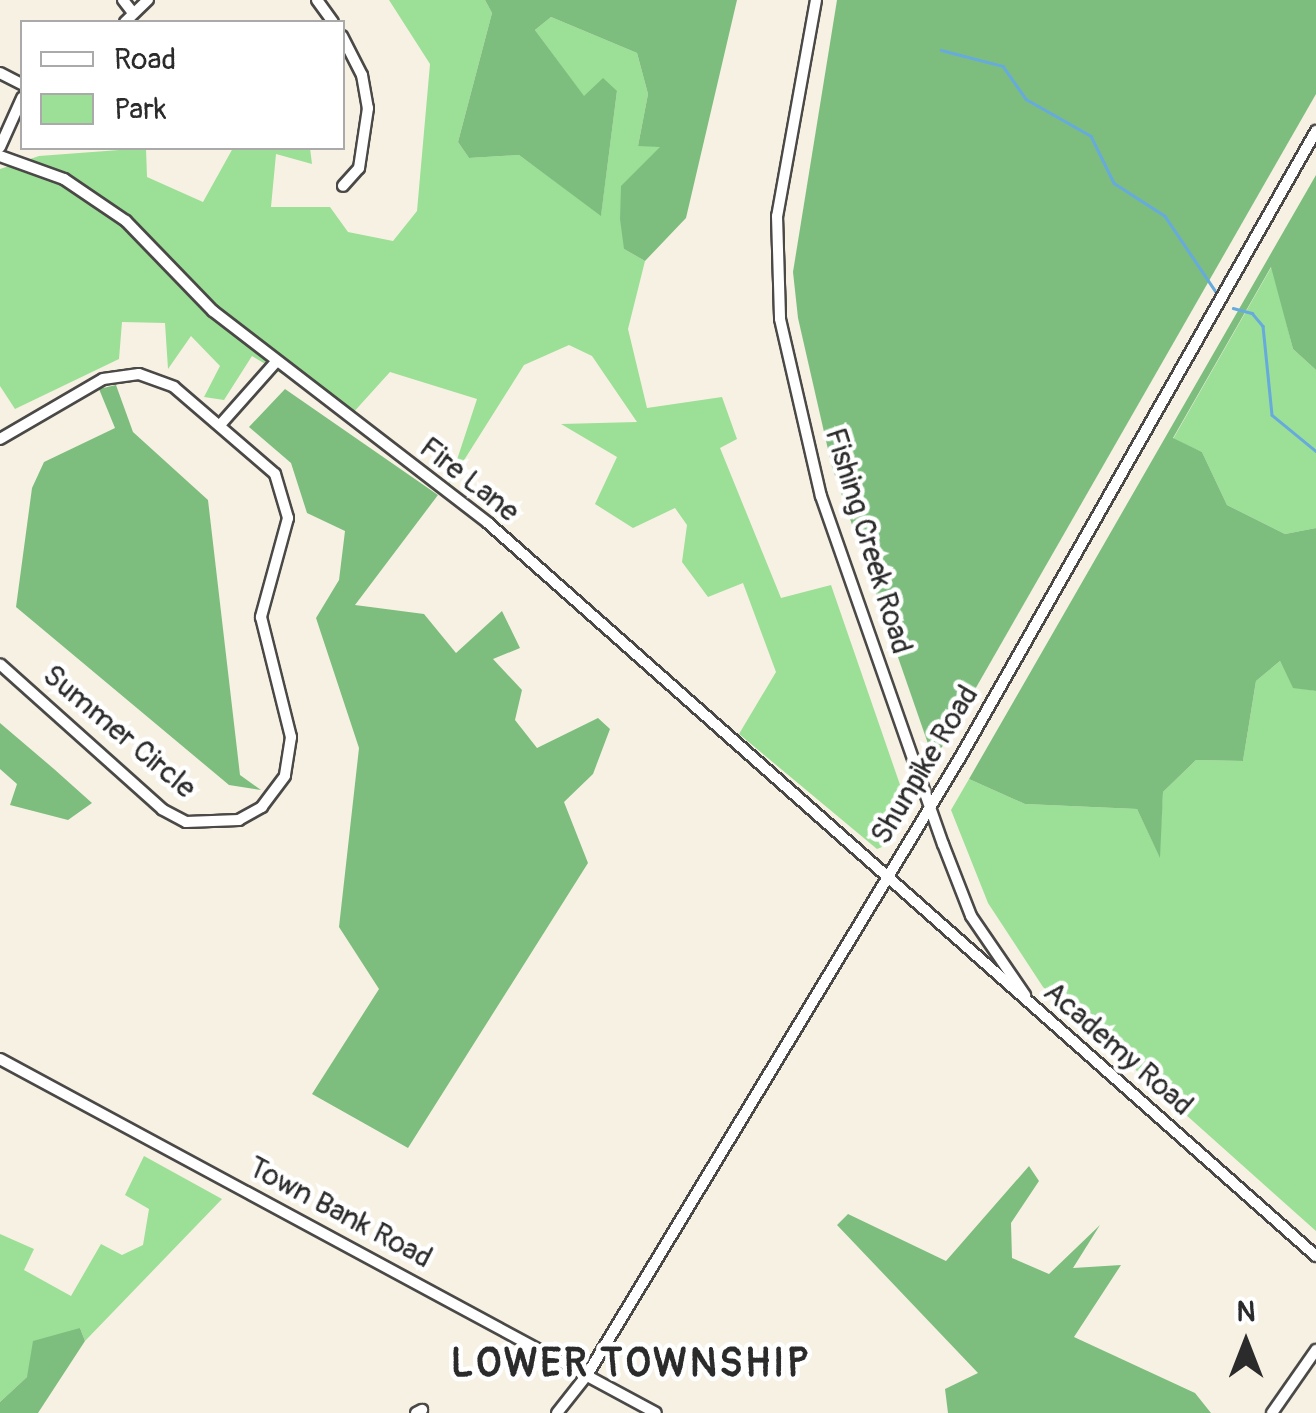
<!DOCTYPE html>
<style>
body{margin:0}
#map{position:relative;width:1316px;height:1413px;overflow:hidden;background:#f7f1e3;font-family:Pangolin,sans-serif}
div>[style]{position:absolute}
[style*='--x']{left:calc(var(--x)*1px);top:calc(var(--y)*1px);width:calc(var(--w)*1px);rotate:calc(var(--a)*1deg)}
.green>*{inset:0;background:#9cdf96}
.forest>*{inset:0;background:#7dbe7f}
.stream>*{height:2.5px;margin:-1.25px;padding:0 1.25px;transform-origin:1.25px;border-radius:1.25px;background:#67aadc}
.roads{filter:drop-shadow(2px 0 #4a4947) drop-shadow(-2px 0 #4a4947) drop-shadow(0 2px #4a4947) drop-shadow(0 -2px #4a4947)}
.minor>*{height:10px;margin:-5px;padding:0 5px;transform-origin:5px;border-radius:5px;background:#fff}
span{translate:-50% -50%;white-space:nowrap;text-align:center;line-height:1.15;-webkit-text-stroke:9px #fff;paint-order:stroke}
.street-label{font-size:30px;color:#2b2b2b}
.district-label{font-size:40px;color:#2b2b2b;font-weight:700;letter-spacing:2.5px}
.legend{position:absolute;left:20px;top:20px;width:325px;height:130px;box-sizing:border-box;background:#fff;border:2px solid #aaa;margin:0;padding:12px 18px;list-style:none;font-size:30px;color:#2b2b2b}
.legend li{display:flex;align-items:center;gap:20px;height:50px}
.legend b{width:50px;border:2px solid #aaa}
.north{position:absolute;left:1196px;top:1293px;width:100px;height:100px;-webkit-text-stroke:8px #fff;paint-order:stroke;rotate:0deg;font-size:28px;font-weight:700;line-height:40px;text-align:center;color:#2b2b2b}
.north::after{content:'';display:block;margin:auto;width:35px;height:45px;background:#2b2b2b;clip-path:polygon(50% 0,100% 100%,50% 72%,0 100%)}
</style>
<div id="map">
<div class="green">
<div style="clip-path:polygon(389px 0,485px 0,492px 13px,458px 142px,469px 158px,519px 155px,601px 215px,617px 91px,584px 97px,535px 30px,551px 17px,637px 53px,648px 94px,638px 146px,662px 146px,624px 249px,645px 261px,628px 329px,647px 408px,722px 397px,737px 439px,720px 448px,781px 598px,831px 585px,907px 805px,882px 847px,877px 849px,739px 734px,776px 672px,743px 583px,708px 597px,682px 562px,687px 525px,675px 508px,633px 528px,595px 504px,617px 457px,561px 424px,637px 422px,592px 356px,569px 345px,524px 365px,449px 484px,477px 399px,390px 372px,351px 415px,252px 356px,224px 400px,204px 397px,220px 366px,191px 336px,168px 369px,165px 323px,122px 322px,119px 359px,15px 409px,0 386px,0 169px,39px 156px,146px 148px,147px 177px,203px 202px,233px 148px,310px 148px,312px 164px,276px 154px,271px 207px,330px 207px,348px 232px,393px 241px,417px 211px,430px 64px)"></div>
<div style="clip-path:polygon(1272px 266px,1293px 349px,1316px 370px,1316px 528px,1285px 534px,1227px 505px,1202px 452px,1173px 439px)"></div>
<div style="clip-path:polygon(1280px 661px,1293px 687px,1316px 691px,1316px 1231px,1043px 987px,988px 903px,951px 810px,969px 779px,1025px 804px,1137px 809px,1159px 855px,1163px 792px,1196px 760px,1243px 761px,1256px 681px)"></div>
<div style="clip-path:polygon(144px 1156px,222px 1199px,85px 1341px,80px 1328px,0 1402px,0 1234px,34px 1249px,24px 1270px,71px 1296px,101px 1244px,122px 1255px,143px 1245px,149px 1209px,125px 1195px)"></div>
</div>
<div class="forest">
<div style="clip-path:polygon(485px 0,737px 0,686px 218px,645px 261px,624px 249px,620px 219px,621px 186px,660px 147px,638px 146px,648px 94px,637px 53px,551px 17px,535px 30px,584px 96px,603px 78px,617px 91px,601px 216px,519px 155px,469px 158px,458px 142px,492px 13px)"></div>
<div style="clip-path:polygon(837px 0,1316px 0,1316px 94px,934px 761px,832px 467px,798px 318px,793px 272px)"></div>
<div style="clip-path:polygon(1316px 175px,1316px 370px,1293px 349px,1271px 267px,1173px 438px,1202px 452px,1227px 505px,1285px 534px,1316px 528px,1316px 691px,1293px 688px,1280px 661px,1256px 681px,1243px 761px,1196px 760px,1163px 792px,1160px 858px,1137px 809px,1025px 804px,969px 779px)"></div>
<div style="clip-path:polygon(116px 385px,133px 432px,208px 500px,240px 775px,261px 790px,229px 785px,16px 607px,32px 488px,44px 462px,115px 428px,99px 389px)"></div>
<div style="clip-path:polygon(285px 389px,438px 495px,355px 605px,424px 614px,456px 653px,502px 611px,520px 648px,493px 659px,522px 690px,515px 720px,537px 748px,598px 718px,610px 729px,593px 774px,564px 802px,588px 863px,408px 1148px,312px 1094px,379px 989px,339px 927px,359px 748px,316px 618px,339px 580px,345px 531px,307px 513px,291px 463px,249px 427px)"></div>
<div style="clip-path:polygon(0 723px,54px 769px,92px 803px,68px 820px,10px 805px,17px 784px,0 769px)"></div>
<div style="clip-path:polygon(1029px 1166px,1039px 1181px,1011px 1223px,1012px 1258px,1049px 1274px,1100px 1225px,1073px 1268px,1121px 1265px,1074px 1337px,1195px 1393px,1211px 1413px,948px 1413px,945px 1389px,978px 1373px,837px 1225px,848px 1214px,946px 1261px)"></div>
<div style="clip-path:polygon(80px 1328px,85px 1341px,38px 1413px,0 1413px,0 1402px,27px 1377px,33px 1341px)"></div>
</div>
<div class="stream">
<div style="--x:941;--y:50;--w:64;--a:14.5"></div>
<div style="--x:1003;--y:66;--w:40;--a:55.1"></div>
<div style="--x:1026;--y:99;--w:75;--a:29.6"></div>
<div style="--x:1091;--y:136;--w:52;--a:63.9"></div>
<div style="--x:1114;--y:183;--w:61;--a:32.9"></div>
<div style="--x:1165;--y:216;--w:92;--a:56.1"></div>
<div style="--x:1233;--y:308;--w:20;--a:15"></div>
<div style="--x:1252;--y:313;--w:17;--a:50"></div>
<div style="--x:1263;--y:326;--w:89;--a:84.2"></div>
<div style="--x:1272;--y:415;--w:57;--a:39.3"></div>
</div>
<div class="roads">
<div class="minor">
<div style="--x:123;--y:0;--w:16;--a:52"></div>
<div style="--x:317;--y:0;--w:27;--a:54"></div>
<div style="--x:816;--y:0;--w:219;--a:100.2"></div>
<div style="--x:777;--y:216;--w:103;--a:88.3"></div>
<div style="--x:780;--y:319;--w:182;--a:77"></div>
<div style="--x:821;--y:496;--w:369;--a:70.7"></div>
<div style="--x:943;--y:844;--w:77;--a:68.7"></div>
<div style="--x:971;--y:916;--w:96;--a:55.6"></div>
<div style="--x:125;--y:22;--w:32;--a:-44"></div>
<div style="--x:342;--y:36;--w:44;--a:62.9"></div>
<div style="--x:362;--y:75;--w:34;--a:80"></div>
<div style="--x:368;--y:108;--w:61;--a:98.5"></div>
<div style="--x:359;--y:168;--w:24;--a:132"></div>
<div style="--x:0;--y:73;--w:25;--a:27"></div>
<div style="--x:0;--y:147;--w:54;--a:-65.8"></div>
<div style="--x:0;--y:156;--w:68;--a:19.8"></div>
<div style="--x:64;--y:179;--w:75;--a:34.1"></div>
<div style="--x:126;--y:221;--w:125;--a:46"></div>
<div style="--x:213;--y:311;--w:347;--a:37.6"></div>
<div style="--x:488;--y:523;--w:1106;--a:41.52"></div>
<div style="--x:220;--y:425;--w:84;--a:-48.4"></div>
<div style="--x:0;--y:439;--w:119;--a:-30.2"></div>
<div style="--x:103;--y:379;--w:36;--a:-8"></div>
<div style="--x:139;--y:374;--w:37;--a:20"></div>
<div style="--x:174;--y:387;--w:133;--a:40.7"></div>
<div style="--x:275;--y:474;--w:46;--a:73.5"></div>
<div style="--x:288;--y:518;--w:103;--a:105.3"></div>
<div style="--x:261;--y:617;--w:124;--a:76"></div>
<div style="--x:291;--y:737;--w:39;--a:99"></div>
<div style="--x:285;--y:776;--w:39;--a:127"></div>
<div style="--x:262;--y:807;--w:26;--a:151"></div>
<div style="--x:239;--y:820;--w:53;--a:177.8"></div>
<div style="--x:186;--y:822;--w:27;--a:-152"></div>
<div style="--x:162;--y:809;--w:217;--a:-138.2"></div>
<div style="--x:0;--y:1059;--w:745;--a:28.35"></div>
<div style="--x:416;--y:1413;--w:7;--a:-27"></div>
<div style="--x:557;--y:1413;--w:48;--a:-51.7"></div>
<div style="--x:587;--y:1375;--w:723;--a:-58.86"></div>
<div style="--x:961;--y:756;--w:719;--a:-60.4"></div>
<div style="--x:1272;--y:1413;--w:77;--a:-55.1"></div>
</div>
</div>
<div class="street-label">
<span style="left:469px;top:480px;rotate:38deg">Fire Lane</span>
<span style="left:868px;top:541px;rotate:73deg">Fishing Creek Road</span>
<span style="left:119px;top:732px;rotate:40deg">Summer Circle</span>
<span style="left:925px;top:765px;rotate:-59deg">Shunpike Road</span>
<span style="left:1118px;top:1049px;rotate:41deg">Academy Road</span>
<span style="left:340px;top:1213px;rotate:28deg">Town Bank Road</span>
</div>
<div class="district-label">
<span style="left:631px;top:1364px">LOWER TOWNSHIP</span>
</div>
<ul class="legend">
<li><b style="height:12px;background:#fff"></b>Road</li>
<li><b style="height:28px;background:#9cdf96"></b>Park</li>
</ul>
<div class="north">N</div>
</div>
